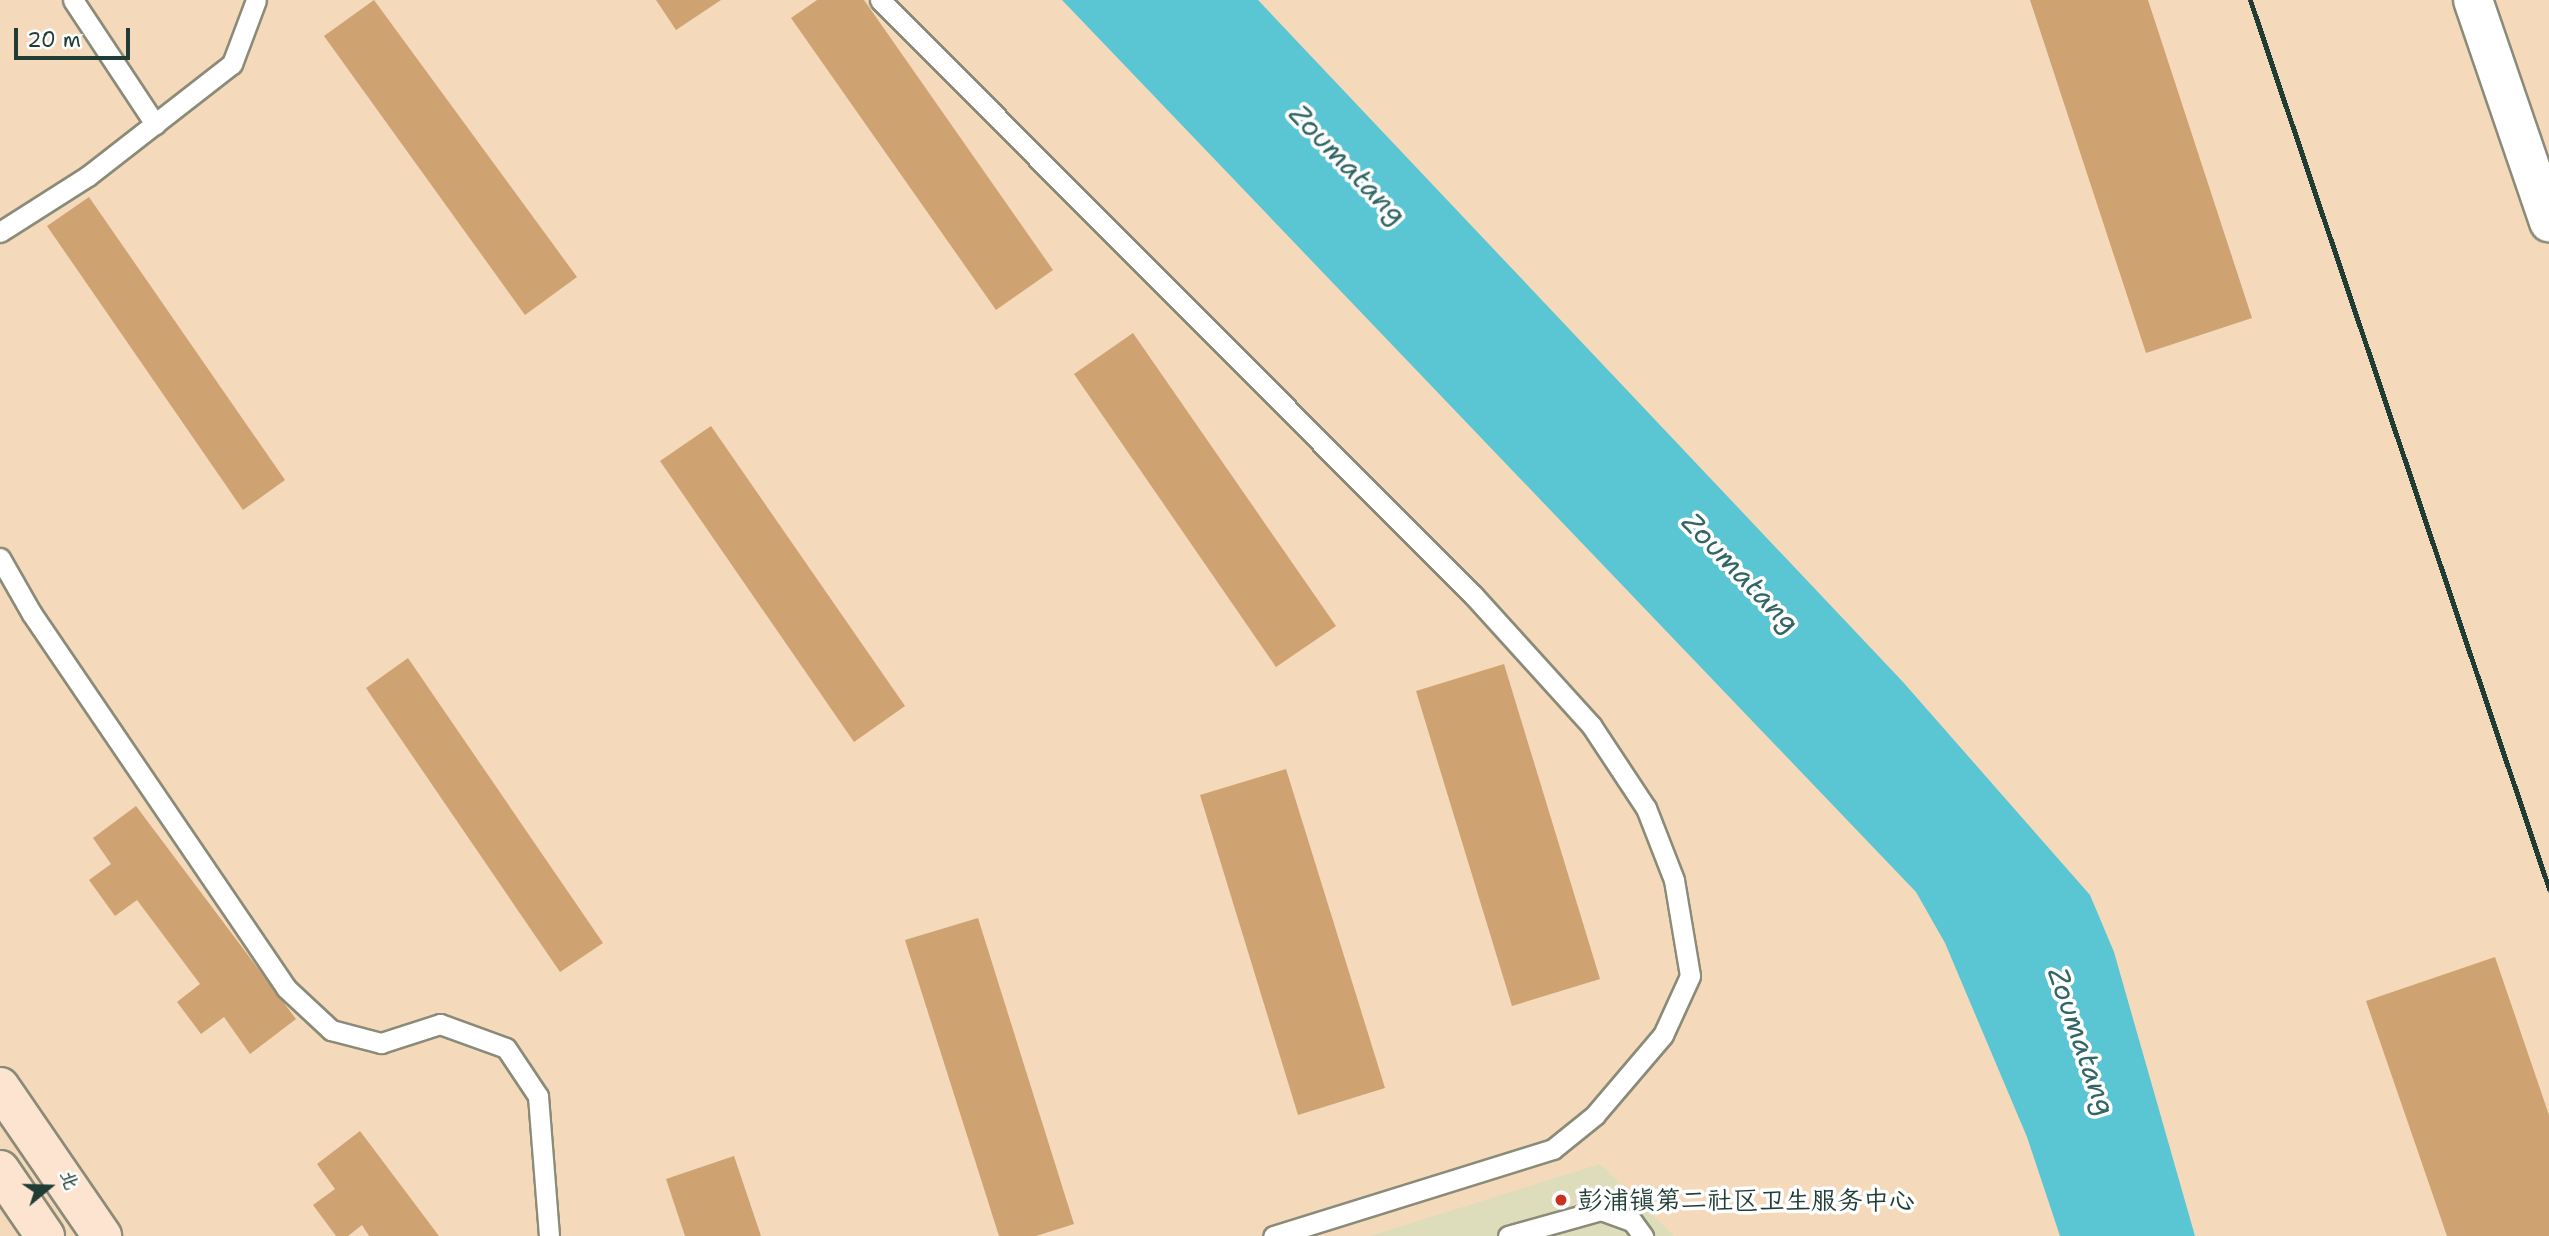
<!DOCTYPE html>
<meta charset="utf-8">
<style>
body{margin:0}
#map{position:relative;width:2549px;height:1236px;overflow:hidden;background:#f4d9bb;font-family:"Shantell Sans","LXGW WenKai TC",sans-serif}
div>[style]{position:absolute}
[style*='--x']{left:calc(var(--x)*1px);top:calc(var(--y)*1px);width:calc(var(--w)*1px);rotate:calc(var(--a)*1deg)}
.built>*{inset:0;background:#deddbb}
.water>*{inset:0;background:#5bc6d3}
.building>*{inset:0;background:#cea371}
.roads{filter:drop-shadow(2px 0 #8a8b78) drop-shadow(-2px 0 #8a8b78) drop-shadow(0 2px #8a8b78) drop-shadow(0 -2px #8a8b78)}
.service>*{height:19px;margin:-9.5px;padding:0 9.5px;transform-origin:9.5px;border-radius:9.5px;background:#fff}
.minor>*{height:38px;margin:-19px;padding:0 19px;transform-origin:19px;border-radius:19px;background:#fff}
.secondary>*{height:38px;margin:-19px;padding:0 19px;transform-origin:19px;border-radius:19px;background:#fde4d1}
.rail>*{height:5px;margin:-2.5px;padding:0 2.5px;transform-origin:2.5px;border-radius:2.5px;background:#1f3d34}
.dots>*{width:19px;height:19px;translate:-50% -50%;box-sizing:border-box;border:4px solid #fff;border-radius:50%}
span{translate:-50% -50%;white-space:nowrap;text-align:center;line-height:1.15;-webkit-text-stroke:7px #fff;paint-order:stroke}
.poi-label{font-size:26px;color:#1f3d34}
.left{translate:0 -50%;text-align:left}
.water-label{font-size:28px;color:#316664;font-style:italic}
.north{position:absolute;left:14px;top:1152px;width:70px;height:70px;-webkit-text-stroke:5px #fff;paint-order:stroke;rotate:71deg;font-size:19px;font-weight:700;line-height:28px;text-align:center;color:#1f3d34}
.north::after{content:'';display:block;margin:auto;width:24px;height:32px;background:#1f3d34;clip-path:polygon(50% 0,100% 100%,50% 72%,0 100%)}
.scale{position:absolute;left:14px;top:28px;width:116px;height:32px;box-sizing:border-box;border:4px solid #1f3d34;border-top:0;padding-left:9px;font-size:21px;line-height:24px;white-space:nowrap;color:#1f3d34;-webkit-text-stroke:5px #fff;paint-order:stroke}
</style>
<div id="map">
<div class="built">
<div style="clip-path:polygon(1600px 1164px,1674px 1236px,1370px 1236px)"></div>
</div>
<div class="water">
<div style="clip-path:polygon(1062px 0,1258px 0,1903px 682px,2090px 895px,2114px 952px,2195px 1236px,2060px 1236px,2027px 1137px,1945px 943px,1916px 892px)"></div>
</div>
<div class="building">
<div style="clip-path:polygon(374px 0,577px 277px,525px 315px,324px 36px)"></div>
<div style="clip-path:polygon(656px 0,721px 0,676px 30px)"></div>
<div style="clip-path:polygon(817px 0,864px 0,1053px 270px,996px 310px,791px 18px)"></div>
<div style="clip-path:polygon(2030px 0,2148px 0,2252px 318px,2146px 353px)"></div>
<div style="clip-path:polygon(89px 197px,285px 480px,243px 510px,47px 226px)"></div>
<div style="clip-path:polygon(1133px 333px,1336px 626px,1276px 667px,1074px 374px)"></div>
<div style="clip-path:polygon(711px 426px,905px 706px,854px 742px,660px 461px)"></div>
<div style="clip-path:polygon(408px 658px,603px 943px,560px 972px,366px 688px)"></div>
<div style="clip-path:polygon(1504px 664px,1600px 979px,1512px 1006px,1416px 691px)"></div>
<div style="clip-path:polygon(1286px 769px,1385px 1088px,1298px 1115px,1200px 795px)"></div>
<div style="clip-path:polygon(136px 806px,296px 1019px,250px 1054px,224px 1017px,201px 1034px,177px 1002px,200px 984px,137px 900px,115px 916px,89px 880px,111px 864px,93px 838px)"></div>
<div style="clip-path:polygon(978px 918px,1074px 1224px,1036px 1236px,999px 1236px,905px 940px)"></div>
<div style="clip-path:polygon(2495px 957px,2549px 1115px,2549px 1236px,2447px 1236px,2366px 1001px)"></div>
<div style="clip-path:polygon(360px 1131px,439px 1236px,369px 1236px,362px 1225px,348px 1236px,336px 1236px,313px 1205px,335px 1189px,317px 1164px)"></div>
<div style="clip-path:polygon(734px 1156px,761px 1236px,685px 1236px,666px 1179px)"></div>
</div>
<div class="roads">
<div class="service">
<div style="--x:73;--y:0;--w:149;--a:56.5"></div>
<div style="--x:880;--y:0;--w:840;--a:45.1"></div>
<div style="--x:1473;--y:595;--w:176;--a:47.8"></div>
<div style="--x:1591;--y:725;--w:100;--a:56.5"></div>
<div style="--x:1646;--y:808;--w:77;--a:68.7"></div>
<div style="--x:1674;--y:880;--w:97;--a:80.5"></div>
<div style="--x:1690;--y:976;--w:65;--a:114.6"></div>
<div style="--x:1663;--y:1035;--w:105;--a:130.4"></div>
<div style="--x:1595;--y:1115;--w:54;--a:141"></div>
<div style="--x:1553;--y:1149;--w:293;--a:162.7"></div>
<div style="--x:0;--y:232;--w:104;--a:-32.5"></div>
<div style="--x:88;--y:176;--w:182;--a:-37.9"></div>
<div style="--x:232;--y:64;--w:68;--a:-69.4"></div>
<div style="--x:0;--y:558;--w:64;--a:60.3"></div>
<div style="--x:32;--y:614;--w:452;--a:55.8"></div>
<div style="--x:286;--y:988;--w:62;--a:43"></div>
<div style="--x:331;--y:1030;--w:52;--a:14.6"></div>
<div style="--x:381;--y:1043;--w:62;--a:-17.9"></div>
<div style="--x:440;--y:1024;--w:70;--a:20"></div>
<div style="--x:506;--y:1048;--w:58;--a:56.3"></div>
<div style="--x:538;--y:1096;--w:140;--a:85.5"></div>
<div style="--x:1508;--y:1236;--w:97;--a:-15.6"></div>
<div style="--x:1601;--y:1210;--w:33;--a:20"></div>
<div style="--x:1632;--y:1221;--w:19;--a:54"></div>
</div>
<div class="minor">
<div style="--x:2473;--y:0;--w:235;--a:71.1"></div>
</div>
<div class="secondary">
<div style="--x:0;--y:1087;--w:181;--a:55.6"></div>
<div style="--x:0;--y:1170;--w:80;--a:55.7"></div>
</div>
</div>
<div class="rail">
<div style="--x:2250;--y:0;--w:938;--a:71.41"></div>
</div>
<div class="dots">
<div style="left:1561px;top:1200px;background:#c8321e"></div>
</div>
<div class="poi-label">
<span class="left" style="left:1577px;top:1200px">彭浦镇第二社区卫生服务中心</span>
</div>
<div class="water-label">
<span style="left:1348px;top:164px;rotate:46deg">Zoumatang</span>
<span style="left:1741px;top:572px;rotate:46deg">Zoumatang</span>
<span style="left:2082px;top:1041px;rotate:71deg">Zoumatang</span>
</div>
<div class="north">北</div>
<div class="scale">20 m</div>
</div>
